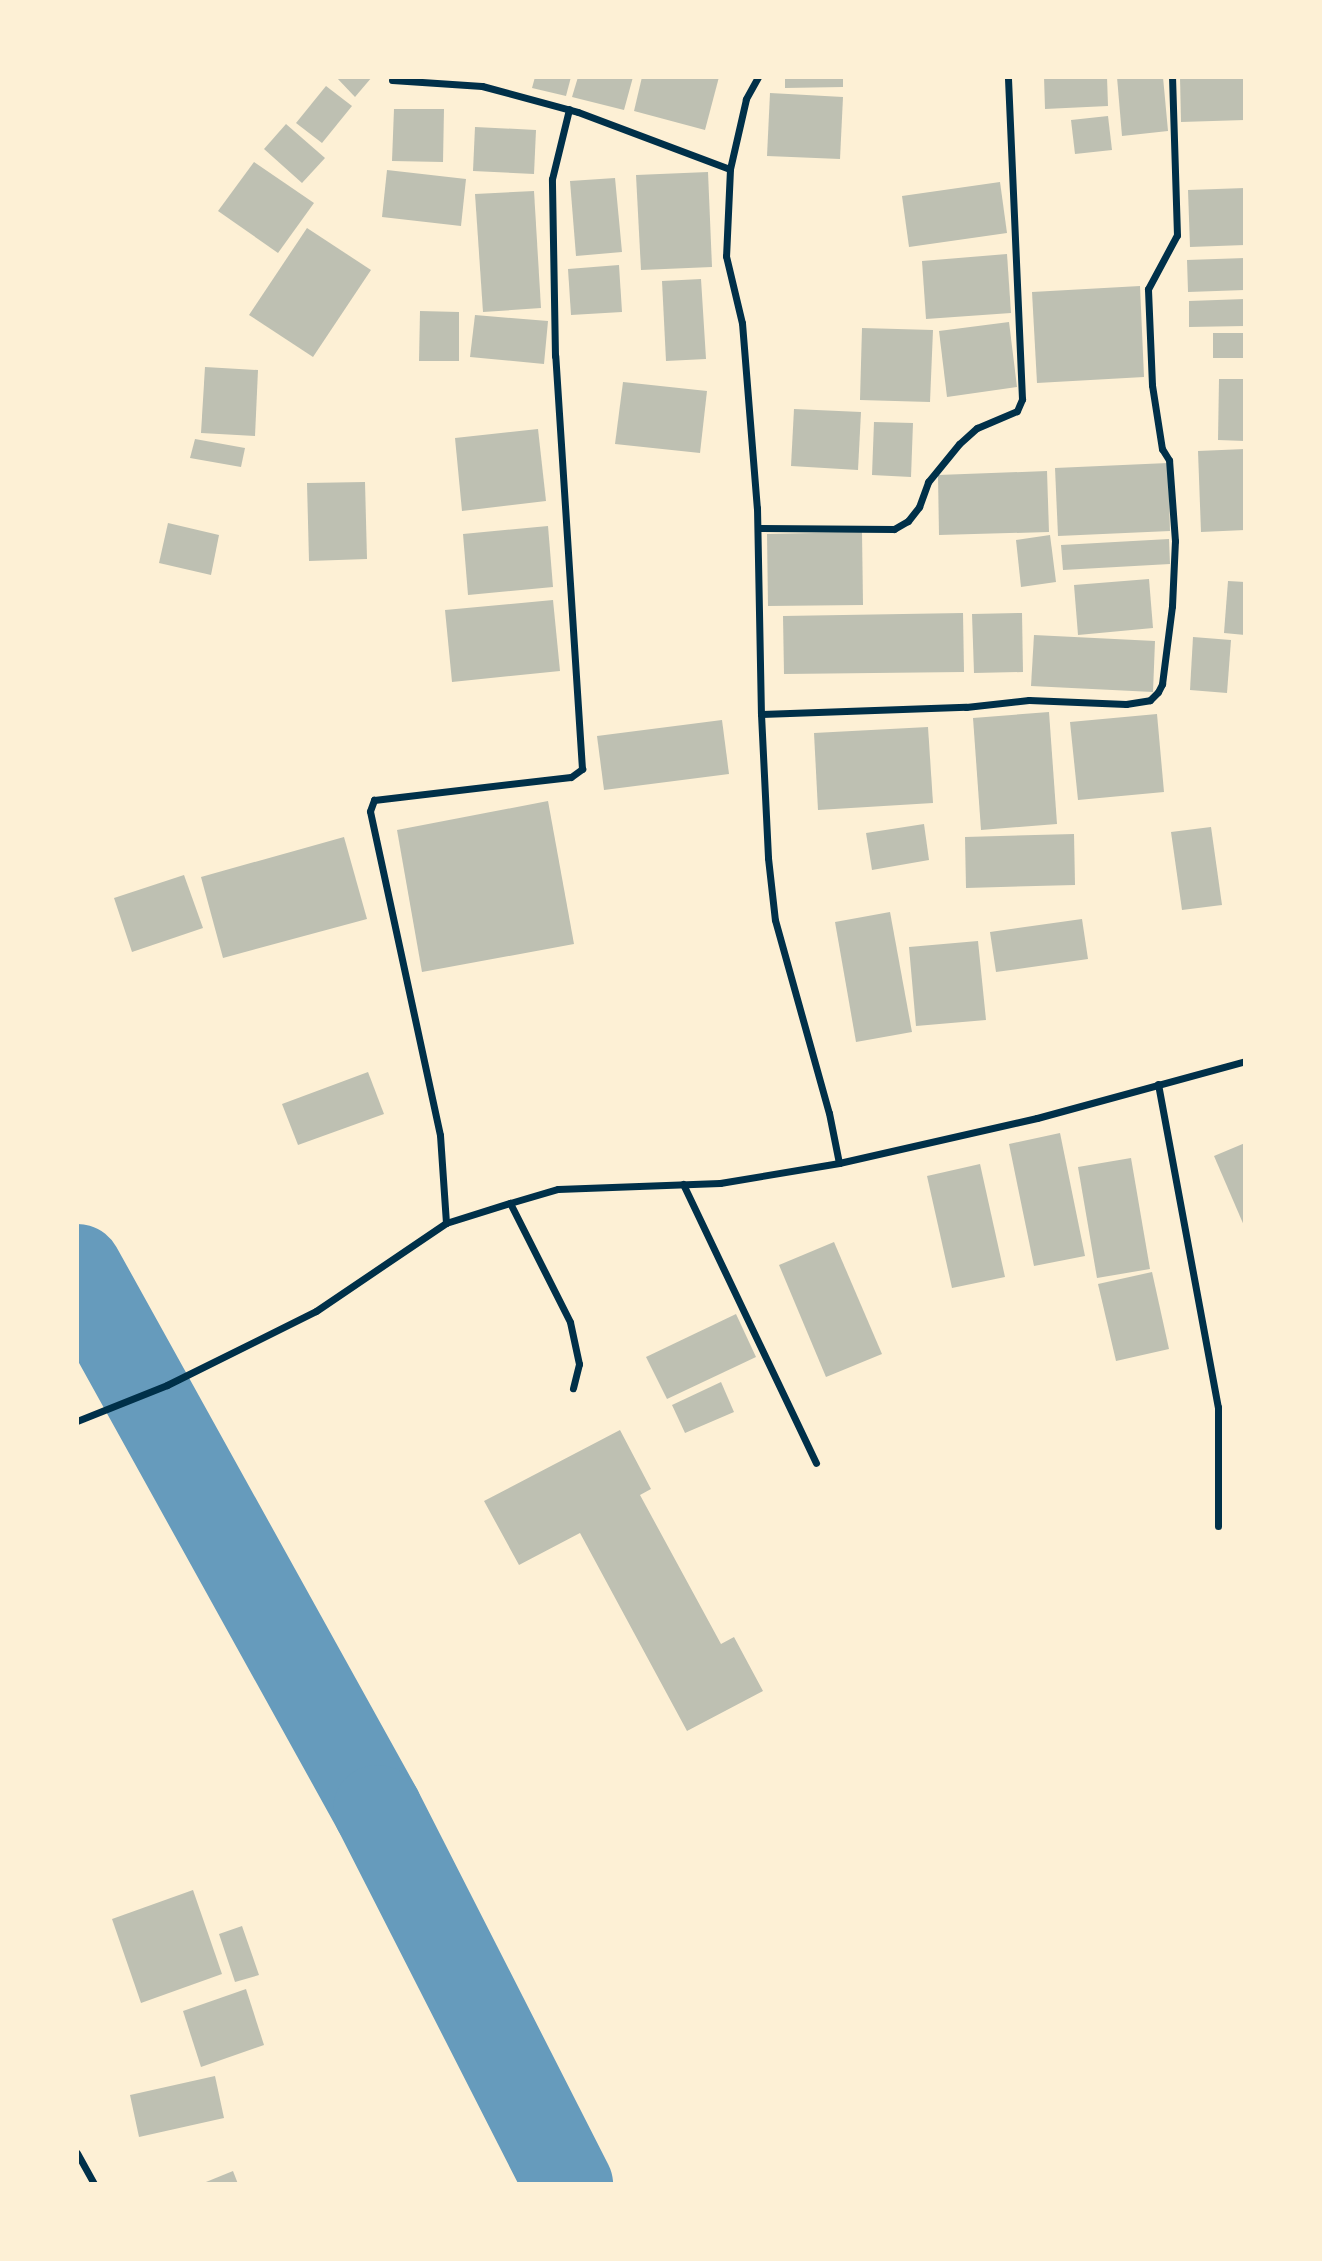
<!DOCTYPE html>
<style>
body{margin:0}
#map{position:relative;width:1322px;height:2261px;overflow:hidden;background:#fdf0d5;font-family:Poppins,sans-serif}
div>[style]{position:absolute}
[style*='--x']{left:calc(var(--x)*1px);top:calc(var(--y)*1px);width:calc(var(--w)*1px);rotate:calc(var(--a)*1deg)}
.river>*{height:89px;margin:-44.5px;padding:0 44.5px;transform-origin:44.5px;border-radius:44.5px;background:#669bbc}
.building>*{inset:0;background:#bec0b2}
.minor>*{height:7px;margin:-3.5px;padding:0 3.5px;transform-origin:3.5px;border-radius:3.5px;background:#003049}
span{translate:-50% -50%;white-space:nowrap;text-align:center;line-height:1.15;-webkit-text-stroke:6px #fdf0d5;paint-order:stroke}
.frame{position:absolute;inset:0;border:79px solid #fdf0d5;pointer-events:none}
</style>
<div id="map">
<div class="river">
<div style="--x:77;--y:1268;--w:619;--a:60.99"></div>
<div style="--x:377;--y:1809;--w:421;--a:63"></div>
</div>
<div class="building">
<div style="clip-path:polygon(336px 77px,372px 77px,355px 97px)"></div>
<div style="clip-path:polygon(535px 77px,571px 77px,566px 96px,532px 88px)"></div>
<div style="clip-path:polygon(578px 77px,633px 77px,624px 110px,572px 97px)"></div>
<div style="clip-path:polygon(642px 77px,719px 77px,705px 130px,634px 111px)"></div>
<div style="clip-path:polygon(785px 77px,843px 77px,843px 87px,785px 88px)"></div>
<div style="clip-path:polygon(1044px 77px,1107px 77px,1108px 106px,1045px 109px)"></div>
<div style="clip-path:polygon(1117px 77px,1163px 77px,1168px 131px,1122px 136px)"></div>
<div style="clip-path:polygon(1180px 77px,1245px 77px,1245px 120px,1181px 122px)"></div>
<div style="clip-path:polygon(326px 86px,352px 106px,322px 143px,296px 123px)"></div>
<div style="clip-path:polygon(770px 93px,843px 97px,840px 159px,767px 156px)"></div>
<div style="clip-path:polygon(394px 109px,444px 109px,443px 162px,392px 161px)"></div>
<div style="clip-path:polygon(1108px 116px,1112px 150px,1075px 154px,1071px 120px)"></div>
<div style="clip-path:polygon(286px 124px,325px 158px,302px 183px,264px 149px)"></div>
<div style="clip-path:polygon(475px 127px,536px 130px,534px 174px,473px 171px)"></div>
<div style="clip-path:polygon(254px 162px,314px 203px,278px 253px,218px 211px)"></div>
<div style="clip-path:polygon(387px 170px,466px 179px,461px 226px,382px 217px)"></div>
<div style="clip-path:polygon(708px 172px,712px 267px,641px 270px,636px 175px)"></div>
<div style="clip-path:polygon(615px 178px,622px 252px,576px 256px,570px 181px)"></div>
<div style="clip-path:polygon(1000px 182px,1007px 233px,909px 247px,902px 196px)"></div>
<div style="clip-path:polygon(1245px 188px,1245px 245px,1190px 247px,1188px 190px)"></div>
<div style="clip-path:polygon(534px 191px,541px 308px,483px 312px,475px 194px)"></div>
<div style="clip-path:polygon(307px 228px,371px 270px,313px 357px,249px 315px)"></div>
<div style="clip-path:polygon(1007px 254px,1011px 313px,926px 319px,922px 261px)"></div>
<div style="clip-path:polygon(1245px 258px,1245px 290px,1188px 292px,1187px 260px)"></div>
<div style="clip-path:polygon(619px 265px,622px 312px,571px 315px,568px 269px)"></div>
<div style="clip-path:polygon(701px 279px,706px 359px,666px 361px,662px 281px)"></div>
<div style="clip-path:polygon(1140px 286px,1144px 377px,1037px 383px,1032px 292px)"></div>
<div style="clip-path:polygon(1245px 299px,1245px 326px,1189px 327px,1189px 301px)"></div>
<div style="clip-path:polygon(420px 311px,459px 312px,459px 361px,419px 361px)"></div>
<div style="clip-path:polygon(475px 315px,548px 321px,544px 364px,470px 357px)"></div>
<div style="clip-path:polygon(1009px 322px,1017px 387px,947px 397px,939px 331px)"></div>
<div style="clip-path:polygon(862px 328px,933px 330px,930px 402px,860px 400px)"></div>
<div style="clip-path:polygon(1213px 333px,1245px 333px,1245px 358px,1213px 358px)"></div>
<div style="clip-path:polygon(205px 367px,258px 370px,255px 436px,201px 433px)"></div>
<div style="clip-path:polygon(1219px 379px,1245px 379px,1245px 441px,1218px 440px)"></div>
<div style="clip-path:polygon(623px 382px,707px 391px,700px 453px,615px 444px)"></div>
<div style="clip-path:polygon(794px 409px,861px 412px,858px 470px,791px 466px)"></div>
<div style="clip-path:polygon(874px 422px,913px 423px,911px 477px,872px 475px)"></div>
<div style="clip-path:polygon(538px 429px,546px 501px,462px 511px,455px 438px)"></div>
<div style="clip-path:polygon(195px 439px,245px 448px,241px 467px,190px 458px)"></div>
<div style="clip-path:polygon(1245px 449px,1245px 530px,1201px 532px,1198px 451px)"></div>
<div style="clip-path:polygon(1168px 463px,1170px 531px,1058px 536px,1055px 468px)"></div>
<div style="clip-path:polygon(1047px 471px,1049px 532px,939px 535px,938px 475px)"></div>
<div style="clip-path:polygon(365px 482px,367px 559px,309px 561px,307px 483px)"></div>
<div style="clip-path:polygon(168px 523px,219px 535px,211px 575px,159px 563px)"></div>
<div style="clip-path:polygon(548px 526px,553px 587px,468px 595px,463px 534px)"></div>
<div style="clip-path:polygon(862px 532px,863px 605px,768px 606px,767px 534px)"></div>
<div style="clip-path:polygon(1050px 535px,1056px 582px,1021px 587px,1016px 540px)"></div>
<div style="clip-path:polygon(1169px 539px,1170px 564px,1063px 570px,1061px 545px)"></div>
<div style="clip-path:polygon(1149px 579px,1153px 628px,1078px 635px,1074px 585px)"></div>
<div style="clip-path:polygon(1228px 581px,1245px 582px,1245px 635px,1224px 633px)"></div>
<div style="clip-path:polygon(553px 600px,560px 671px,452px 682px,445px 610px)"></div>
<div style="clip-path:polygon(963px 613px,964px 672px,784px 674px,783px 616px)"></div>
<div style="clip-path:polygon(1022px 613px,1023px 672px,974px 673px,972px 614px)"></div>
<div style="clip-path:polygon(1034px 635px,1155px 641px,1153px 692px,1031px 686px)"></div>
<div style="clip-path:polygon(1193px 637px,1231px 640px,1227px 693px,1190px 690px)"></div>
<div style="clip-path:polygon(1049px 712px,1057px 824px,981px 830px,973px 718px)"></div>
<div style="clip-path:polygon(1157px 714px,1164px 792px,1078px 800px,1070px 722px)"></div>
<div style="clip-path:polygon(722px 720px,729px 774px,604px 790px,597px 736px)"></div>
<div style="clip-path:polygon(928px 727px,933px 803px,818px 810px,814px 733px)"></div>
<div style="clip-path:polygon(548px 801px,574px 944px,422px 972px,397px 830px)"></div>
<div style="clip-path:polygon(924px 824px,929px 860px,872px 870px,866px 833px)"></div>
<div style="clip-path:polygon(1211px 827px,1222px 905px,1182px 910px,1171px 832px)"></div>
<div style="clip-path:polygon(1074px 834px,1075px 885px,966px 888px,965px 837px)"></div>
<div style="clip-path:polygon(344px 837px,367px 919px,223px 958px,201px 877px)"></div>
<div style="clip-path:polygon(184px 875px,203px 928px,132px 952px,114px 898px)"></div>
<div style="clip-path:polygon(890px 912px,912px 1032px,856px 1042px,835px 922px)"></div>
<div style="clip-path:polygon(1082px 919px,1088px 959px,996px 972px,990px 932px)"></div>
<div style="clip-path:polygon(978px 941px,986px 1020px,916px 1026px,909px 947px)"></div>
<div style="clip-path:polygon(368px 1072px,384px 1114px,298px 1145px,282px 1104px)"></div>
<div style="clip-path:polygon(1060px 1133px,1085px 1256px,1034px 1266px,1009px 1144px)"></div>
<div style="clip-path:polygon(1245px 1143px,1245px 1228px,1214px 1156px)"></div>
<div style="clip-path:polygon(1131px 1158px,1150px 1269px,1097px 1278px,1078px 1167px)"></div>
<div style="clip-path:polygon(980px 1164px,1005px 1277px,952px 1288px,927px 1176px)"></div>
<div style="clip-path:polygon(834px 1242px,882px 1354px,826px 1377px,779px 1265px)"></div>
<div style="clip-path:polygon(1152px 1272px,1169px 1349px,1116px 1361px,1098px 1284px)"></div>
<div style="clip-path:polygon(736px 1314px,756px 1357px,667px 1399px,646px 1357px)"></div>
<div style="clip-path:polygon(721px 1382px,734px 1412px,685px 1433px,672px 1405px)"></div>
<div style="clip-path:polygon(620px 1430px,651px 1489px,640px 1495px,721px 1644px,734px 1637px,763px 1691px,687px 1731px,580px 1533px,519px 1565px,484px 1501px)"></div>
<div style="clip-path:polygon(193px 1890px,222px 1974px,141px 2003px,112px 1919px)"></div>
<div style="clip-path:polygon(242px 1926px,259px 1975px,235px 1982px,219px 1934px)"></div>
<div style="clip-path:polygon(246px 1989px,264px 2045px,201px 2067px,183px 2011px)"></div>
<div style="clip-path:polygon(215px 2076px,224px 2118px,139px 2137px,130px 2095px)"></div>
<div style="clip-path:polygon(233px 2171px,238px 2184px,201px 2184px)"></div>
</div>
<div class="minor">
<div style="--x:758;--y:77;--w:25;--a:119"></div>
<div style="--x:746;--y:99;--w:72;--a:102.9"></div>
<div style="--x:730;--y:169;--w:87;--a:92.6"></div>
<div style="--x:726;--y:256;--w:69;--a:76.6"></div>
<div style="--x:742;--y:323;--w:186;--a:85.4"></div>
<div style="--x:757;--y:508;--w:206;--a:88.9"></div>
<div style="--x:761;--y:714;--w:144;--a:87.2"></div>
<div style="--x:768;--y:858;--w:62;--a:83.6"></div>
<div style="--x:775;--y:920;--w:200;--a:74.4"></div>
<div style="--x:829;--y:1113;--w:51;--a:78.7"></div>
<div style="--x:392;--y:80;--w:90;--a:3.8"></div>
<div style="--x:482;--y:86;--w:99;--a:15.2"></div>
<div style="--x:578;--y:112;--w:162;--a:20.6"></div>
<div style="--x:758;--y:528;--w:136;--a:0.4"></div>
<div style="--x:894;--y:529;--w:16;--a:-30"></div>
<div style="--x:908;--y:521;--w:18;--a:-52"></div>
<div style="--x:919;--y:507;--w:27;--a:-70"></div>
<div style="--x:928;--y:482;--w:49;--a:-50.8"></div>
<div style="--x:959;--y:444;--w:24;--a:-42"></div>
<div style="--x:977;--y:428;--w:43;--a:-23"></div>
<div style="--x:1017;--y:411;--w:13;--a:-67"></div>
<div style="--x:1022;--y:399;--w:322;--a:-92.5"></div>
<div style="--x:761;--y:714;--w:205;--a:-2"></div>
<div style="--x:966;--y:707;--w:63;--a:-6.3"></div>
<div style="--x:1029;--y:700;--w:97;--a:2.4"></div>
<div style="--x:1126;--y:704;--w:24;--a:-9"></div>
<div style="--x:1150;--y:700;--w:11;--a:-45"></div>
<div style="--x:1158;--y:692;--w:9;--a:-63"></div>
<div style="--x:1162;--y:684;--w:79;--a:-82.7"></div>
<div style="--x:1172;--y:606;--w:65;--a:-87.4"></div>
<div style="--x:1175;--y:541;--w:81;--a:-94.2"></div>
<div style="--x:1169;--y:460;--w:13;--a:-122"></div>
<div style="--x:1162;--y:449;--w:65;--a:-98.9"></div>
<div style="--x:1152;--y:385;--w:96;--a:-92.4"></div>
<div style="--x:1148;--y:289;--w:61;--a:-61.8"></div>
<div style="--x:1177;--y:235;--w:158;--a:-91.8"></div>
<div style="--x:1158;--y:1084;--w:329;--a:79.5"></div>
<div style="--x:1218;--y:1407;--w:119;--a:90"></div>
<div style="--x:683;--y:1184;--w:309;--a:64.5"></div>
<div style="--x:510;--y:1203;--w:133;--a:63.2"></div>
<div style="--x:570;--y:1322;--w:43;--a:77.9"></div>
<div style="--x:579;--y:1364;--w:25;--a:104"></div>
<div style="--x:446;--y:1223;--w:88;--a:-93.9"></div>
<div style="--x:440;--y:1135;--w:331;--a:-102.2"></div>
<div style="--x:370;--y:811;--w:12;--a:-70"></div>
<div style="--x:374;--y:800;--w:198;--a:-6.7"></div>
<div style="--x:571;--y:777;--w:14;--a:-36"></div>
<div style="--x:582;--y:769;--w:414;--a:-93.7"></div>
<div style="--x:555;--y:356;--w:177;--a:-91"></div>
<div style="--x:552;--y:179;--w:72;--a:-76.3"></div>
<div style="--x:77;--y:1421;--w:97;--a:-21.8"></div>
<div style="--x:167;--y:1385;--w:166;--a:-26.4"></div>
<div style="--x:316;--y:1311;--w:157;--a:-34.1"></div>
<div style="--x:446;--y:1223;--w:67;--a:-17.4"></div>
<div style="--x:510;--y:1203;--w:50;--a:-16.3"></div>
<div style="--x:558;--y:1189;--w:162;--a:-2.1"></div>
<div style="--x:720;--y:1183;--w:121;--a:-9.5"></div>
<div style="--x:839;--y:1163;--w:203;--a:-12.8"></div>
<div style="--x:1037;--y:1118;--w:216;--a:-15.3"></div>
<div style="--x:77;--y:2153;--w:35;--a:61"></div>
</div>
<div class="frame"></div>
</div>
